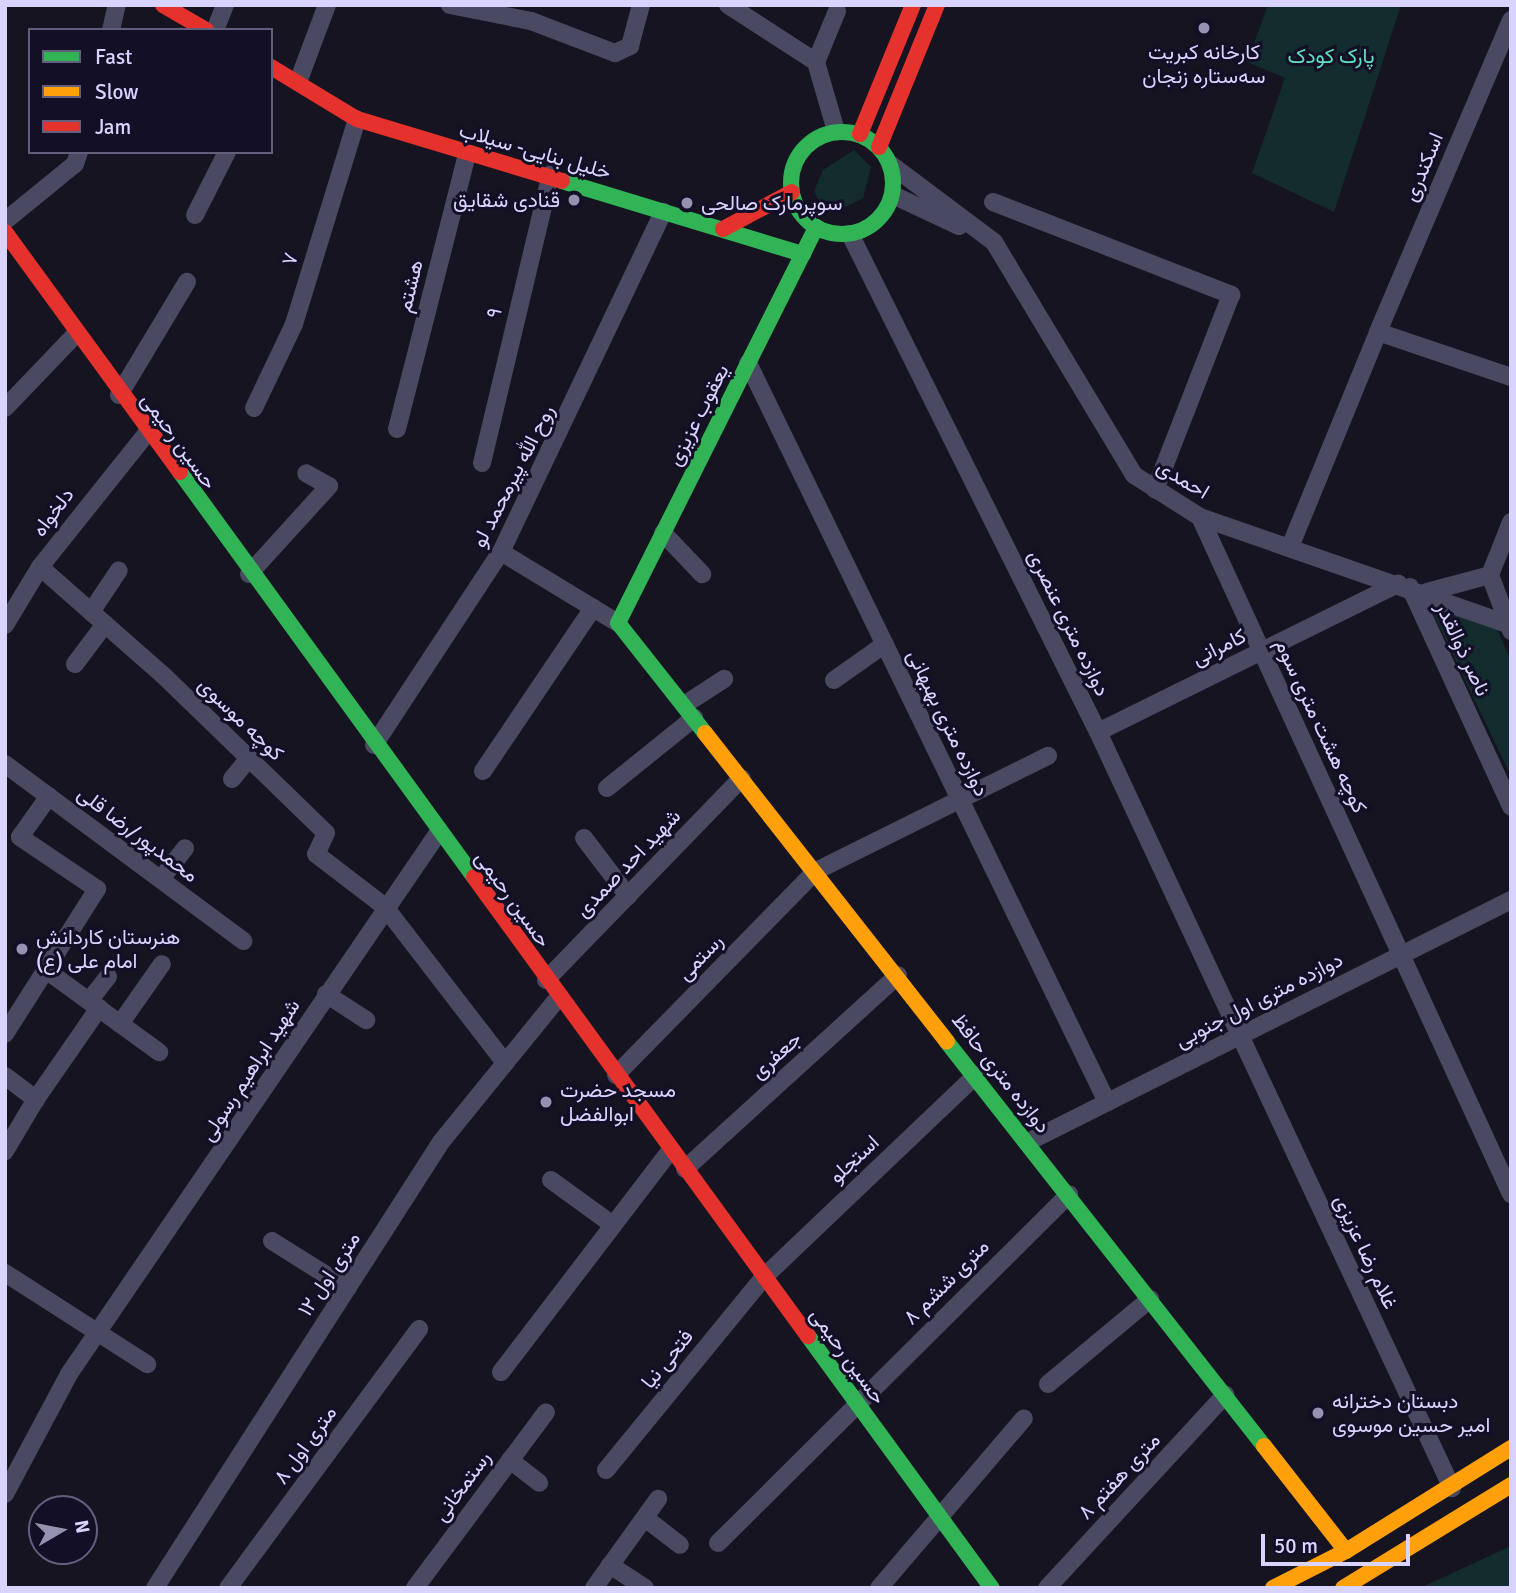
<!DOCTYPE html>
<meta charset="utf-8">
<style>
body{margin:0}
#map{position:relative;width:1516px;height:1593px;overflow:hidden;background:#161421;font-family:Signika,Vazirmatn,sans-serif}
div>[style]{position:absolute}
[style*='--x']{left:calc(var(--x)*1px);top:calc(var(--y)*1px);width:calc(var(--w)*1px);rotate:calc(var(--a)*1deg)}
.green>*{inset:0;background:#132c2d}
.street>*{height:18px;margin:-9px;padding:0 9px;transform-origin:9px;border-radius:9px;background:#4a4962}
.fast>*{height:16px;margin:-8px;padding:0 8px;transform-origin:8px;border-radius:8px;background:#30b455}
.fast>.ring{margin:-8px;padding:0;box-sizing:content-box;background:none;border:16px solid #30b455;border-radius:50%}
.slow>*{height:16px;margin:-8px;padding:0 8px;transform-origin:8px;border-radius:8px;background:#ff9f0a}
.jam>*{height:16px;margin:-8px;padding:0 8px;transform-origin:8px;border-radius:8px;background:#e5322d}
.dots>*{width:19px;height:19px;translate:-50% -50%;box-sizing:border-box;border:4px solid #130f26;border-radius:50%}
span{translate:-50% -50%;white-space:nowrap;text-align:center;line-height:1.15;-webkit-text-stroke:6px #130f26;paint-order:stroke}
.poi-label{font-size:21px;color:#d9d4ff}
.right{translate:-100% -50%;text-align:right}
.left{translate:0 -50%;text-align:left}
.park-label{font-size:21px;color:#5fe0c0}
.street-label{font-size:21px;color:#d9d4ff}
.frame{position:absolute;inset:0;border:7px solid #d9d4ff;pointer-events:none}
.legend{position:absolute;left:28px;top:28px;width:245px;height:126px;box-sizing:border-box;background:#130f26;border:2px solid #625e7d;margin:0;padding:9px 12px;list-style:none;font-size:21px;color:#d9d4ff}
.legend li{display:flex;align-items:center;gap:14px;height:35px}
.legend b{width:35px;border:2px solid #625e7d}
.north{position:absolute;left:28px;top:1495px;width:70px;height:70px;box-sizing:border-box;background:#130f26;border:2px solid #625e7d;border-radius:50%;rotate:80deg;font-size:19px;font-weight:700;line-height:28px;text-align:center;color:#d9d4ff}
.north::after{content:'';display:block;margin:auto;width:24px;height:32px;background:#9591b1;clip-path:polygon(50% 0,100% 100%,50% 72%,0 100%)}
.scale{position:absolute;left:1261px;top:1534px;width:149px;height:32px;box-sizing:border-box;border:4px solid #d9d4ff;border-top:0;padding-left:9px;font-size:21px;line-height:24px;white-space:nowrap;color:#d9d4ff;-webkit-text-stroke:5px #130f26;paint-order:stroke}
</style>
<div id="map">
<div class="green">
<div style="clip-path:polygon(1268px 5px,1401px 5px,1334px 212px,1252px 173px,1285px 78px,1247px 62px)"></div>
<div style="clip-path:polygon(854px 150px,871px 167px,863px 198px,833px 213px,822px 207px,814px 191px,823px 170px)"></div>
<div style="clip-path:polygon(1432px 611px,1494px 622px,1511px 661px,1511px 776px)"></div>
<div style="clip-path:polygon(1511px 1546px,1511px 1588px,1420px 1588px)"></div>
</div>
<div class="street">
<div style="--x:450;--y:5;--w:83;--a:11.2"></div>
<div style="--x:531;--y:21;--w:90;--a:20.9"></div>
<div style="--x:615;--y:53;--w:17;--a:-25"></div>
<div style="--x:630;--y:46;--w:42;--a:-75"></div>
<div style="--x:728;--y:5;--w:105;--a:32.9"></div>
<div style="--x:816;--y:62;--w:72;--a:73.8"></div>
<div style="--x:1511;--y:20;--w:339;--a:113.1"></div>
<div style="--x:1378;--y:332;--w:140;--a:18.7"></div>
<div style="--x:111;--y:30;--w:26;--a:-77"></div>
<div style="--x:215;--y:30;--w:27;--a:-68"></div>
<div style="--x:816;--y:62;--w:55;--a:-67.6"></div>
<div style="--x:298;--y:82;--w:82;--a:-69.4"></div>
<div style="--x:890;--y:164;--w:130;--a:36.9"></div>
<div style="--x:994;--y:242;--w:272;--a:59"></div>
<div style="--x:1134;--y:475;--w:78;--a:32.5"></div>
<div style="--x:1200;--y:517;--w:326;--a:19.2"></div>
<div style="--x:893;--y:195;--w:73;--a:25.2"></div>
<div style="--x:993;--y:202;--w:256;--a:21.3"></div>
<div style="--x:1231;--y:295;--w:209;--a:111.3"></div>
<div style="--x:195;--y:215;--w:71;--a:-63.1"></div>
<div style="--x:5;--y:221;--w:90;--a:-39.2"></div>
<div style="--x:75;--y:164;--w:13;--a:-72"></div>
<div style="--x:850;--y:234;--w:556;--a:63.53"></div>
<div style="--x:1098;--y:732;--w:835;--a:64.91"></div>
<div style="--x:748;--y:363;--w:822;--a:64.09"></div>
<div style="--x:119;--y:395;--w:132;--a:-59"></div>
<div style="--x:5;--y:408;--w:101;--a:-46.2"></div>
<div style="--x:254;--y:408;--w:93;--a:-64.5"></div>
<div style="--x:294;--y:324;--w:214;--a:-72.9"></div>
<div style="--x:397;--y:429;--w:284;--a:-75.7"></div>
<div style="--x:482;--y:463;--w:297;--a:-76.6"></div>
<div style="--x:1200;--y:517;--w:745;--a:65.33"></div>
<div style="--x:663;--y:533;--w:57;--a:46.4"></div>
<div style="--x:1290;--y:547;--w:232;--a:-67.7"></div>
<div style="--x:501;--y:552;--w:137;--a:31.3"></div>
<div style="--x:40;--y:567;--w:164;--a:41.3"></div>
<div style="--x:163;--y:675;--w:227;--a:44.1"></div>
<div style="--x:326;--y:833;--w:23;--a:115"></div>
<div style="--x:316;--y:854;--w:87;--a:37.5"></div>
<div style="--x:385;--y:907;--w:197;--a:52.4"></div>
<div style="--x:249;--y:574;--w:119;--a:-47.7"></div>
<div style="--x:329;--y:486;--w:26;--a:-151"></div>
<div style="--x:1490;--y:575;--w:60;--a:69.4"></div>
<div style="--x:1490;--y:575;--w:57;--a:-68.4"></div>
<div style="--x:1410;--y:587;--w:242;--a:65.3"></div>
<div style="--x:1427;--y:592;--w:65;--a:-15.1"></div>
<div style="--x:91;--y:612;--w:50;--a:-56.3"></div>
<div style="--x:5;--y:625;--w:68;--a:-58.9"></div>
<div style="--x:40;--y:567;--w:171;--a:-51.4"></div>
<div style="--x:75;--y:664;--w:50;--a:-53.1"></div>
<div style="--x:834;--y:680;--w:62;--a:-35.2"></div>
<div style="--x:684;--y:705;--w:48;--a:-33"></div>
<div style="--x:1098;--y:732;--w:335;--a:-26.3"></div>
<div style="--x:374;--y:745;--w:231;--a:-56.7"></div>
<div style="--x:501;--y:552;--w:377;--a:-64.5"></div>
<div style="--x:5;--y:764;--w:297;--a:36.6"></div>
<div style="--x:483;--y:771;--w:197;--a:-56"></div>
<div style="--x:232;--y:779;--w:27;--a:-51"></div>
<div style="--x:607;--y:788;--w:112;--a:-38.8"></div>
<div style="--x:584;--y:838;--w:73;--a:52.8"></div>
<div style="--x:161;--y:879;--w:39;--a:-52"></div>
<div style="--x:46;--y:970;--w:140;--a:36"></div>
<div style="--x:546;--y:980;--w:281;--a:-45.9"></div>
<div style="--x:326;--y:994;--w:48;--a:33"></div>
<div style="--x:89;--y:1001;--w:31;--a:-52"></div>
<div style="--x:120;--y:1024;--w:73;--a:-55"></div>
<div style="--x:5;--y:1034;--w:172;--a:-57.6"></div>
<div style="--x:97;--y:889;--w:93;--a:-146"></div>
<div style="--x:20;--y:837;--w:50;--a:-54.7"></div>
<div style="--x:616;--y:1075;--w:286;--a:-45.6"></div>
<div style="--x:816;--y:871;--w:259;--a:-26.4"></div>
<div style="--x:5;--y:1076;--w:39;--a:37"></div>
<div style="--x:36;--y:1099;--w:61;--a:120.8"></div>
<div style="--x:36;--y:1099;--w:111;--a:-55.3"></div>
<div style="--x:1028;--y:1142;--w:540;--a:-26.61"></div>
<div style="--x:685;--y:1169;--w:288;--a:-42.3"></div>
<div style="--x:551;--y:1180;--w:77;--a:36"></div>
<div style="--x:272;--y:1241;--w:89;--a:32.1"></div>
<div style="--x:5;--y:1273;--w:169;--a:32.7"></div>
<div style="--x:501;--y:1372;--w:280;--a:-52.6"></div>
<div style="--x:1048;--y:1384;--w:133;--a:-39.8"></div>
<div style="--x:510;--y:1460;--w:37;--a:38"></div>
<div style="--x:606;--y:1470;--w:249;--a:-50.7"></div>
<div style="--x:764;--y:1277;--w:293;--a:-43.6"></div>
<div style="--x:5;--y:1494;--w:136;--a:-61.9"></div>
<div style="--x:69;--y:1374;--w:655;--a:-55.7"></div>
<div style="--x:645;--y:1518;--w:44;--a:37.6"></div>
<div style="--x:718;--y:1543;--w:495;--a:-44.8"></div>
<div style="--x:610;--y:1565;--w:42;--a:33.3"></div>
<div style="--x:155;--y:1588;--w:530;--a:-57.33"></div>
<div style="--x:441;--y:1142;--w:187;--a:-50.9"></div>
<div style="--x:228;--y:1588;--w:322;--a:-53.6"></div>
<div style="--x:415;--y:1588;--w:219;--a:-53.3"></div>
<div style="--x:594;--y:1588;--w:110;--a:-54.3"></div>
<div style="--x:879;--y:1588;--w:223;--a:-49.5"></div>
<div style="--x:1047;--y:1588;--w:263;--a:-47.3"></div>
</div>
<div class="fast">
<div class="ring" style="left:791px;top:132px;width:86px;height:86px"></div>
<div style="--x:562;--y:181;--w:252;--a:16.9"></div>
<div style="--x:180;--y:472;--w:500;--a:54.02"></div>
<div style="--x:705;--y:733;--w:140;--a:-128.3"></div>
<div style="--x:618;--y:623;--w:443;--a:-63.4"></div>
<div style="--x:947;--y:1042;--w:514;--a:51.88"></div>
<div style="--x:808;--y:1336;--w:312;--a:53.9"></div>
</div>
<div class="slow">
<div style="--x:705;--y:733;--w:392;--a:51.9"></div>
<div style="--x:1264;--y:1446;--w:133;--a:52"></div>
<div style="--x:1273;--y:1588;--w:82;--a:-26.9"></div>
<div style="--x:1346;--y:1551;--w:195;--a:-32"></div>
<div style="--x:1343;--y:1588;--w:197;--a:-31.5"></div>
</div>
<div class="jam">
<div style="--x:163;--y:5;--w:50;--a:30.2"></div>
<div style="--x:271;--y:67;--w:100;--a:31.2"></div>
<div style="--x:357;--y:119;--w:214;--a:16.8"></div>
<div style="--x:860;--y:134;--w:139;--a:-67.7"></div>
<div style="--x:879;--y:147;--w:153;--a:-67.8"></div>
<div style="--x:723;--y:229;--w:78;--a:-28.2"></div>
<div style="--x:5;--y:232;--w:297;--a:53.9"></div>
<div style="--x:474;--y:877;--w:568;--a:53.96"></div>
</div>
<div class="dots">
<div style="left:1204px;top:28px;background:#9591b1"></div>
<div style="left:574px;top:200px;background:#9591b1"></div>
<div style="left:687px;top:203px;background:#9591b1"></div>
<div style="left:22px;top:949px;background:#9591b1"></div>
<div style="left:546px;top:1102px;background:#9591b1"></div>
<div style="left:1318px;top:1413px;background:#9591b1"></div>
</div>
<div class="poi-label">
<span style="left:1204px;top:64px">کارخانه کبریت<br>سه‌ستاره زنجان</span>
<span class="right" style="left:560px;top:200px">قنادی شقایق</span>
<span class="left" style="left:701px;top:203px">سوپرمارک صالحی</span>
<span class="left" style="left:36px;top:949px">هنرستان کاردانش<br>امام علی (ع)</span>
<span class="left" style="left:560px;top:1102px">مسجد حضرت<br>ابوالفضل</span>
<span class="left" style="left:1332px;top:1413px">دبستان دخترانه<br>امیر حسین موسوی</span>
</div>
<div class="park-label">
<span style="left:1331px;top:56px">پارک کودک</span>
</div>
<div class="street-label">
<span style="left:535px;top:151px;rotate:16deg">خلیل بنایی- سیلاب</span>
<span style="left:1423px;top:167px;rotate:-67deg">اسکندری</span>
<span style="left:290px;top:259px;rotate:-73deg">۷</span>
<span style="left:410px;top:286px;rotate:-76deg">هشتم</span>
<span style="left:494px;top:313px;rotate:-76deg">۹</span>
<span style="left:698px;top:415px;rotate:-63deg">یعقوب عزیزی</span>
<span style="left:179px;top:441px;rotate:54deg">حسین رحیمی</span>
<span style="left:513px;top:476px;rotate:-63deg">روح الله پیرمحمد لو</span>
<span style="left:1183px;top:479px;rotate:31deg">احمدی</span>
<span style="left:53px;top:512px;rotate:-53deg">دلخواه</span>
<span style="left:1069px;top:623px;rotate:64deg">دوازده متری عنصری</span>
<span style="left:1219px;top:647px;rotate:-26deg">کامرانی</span>
<span style="left:1463px;top:649px;rotate:65deg">ناصر ذوالقدر</span>
<span style="left:241px;top:719px;rotate:44deg">کوچه موسوی</span>
<span style="left:948px;top:723px;rotate:64deg">دوازده متری بهبهانی</span>
<span style="left:1321px;top:726px;rotate:65deg">کوچه هشت متری سوم</span>
<span style="left:138px;top:834px;rotate:37deg">محمدپور/رضا قلی</span>
<span style="left:628px;top:863px;rotate:-46deg">شهید احد صمدی</span>
<span style="left:513px;top:899px;rotate:54deg">حسین رحیمی</span>
<span style="left:700px;top:957px;rotate:-46deg">رستمی</span>
<span style="left:1259px;top:1000px;rotate:-27deg">دوازده متری اول جنوبی</span>
<span style="left:776px;top:1055px;rotate:-42deg">جعفری</span>
<span style="left:250px;top:1070px;rotate:-57deg">شهید ابراهیم رسولی</span>
<span style="left:1001px;top:1073px;rotate:52deg">دوازده متری حافظ</span>
<span style="left:854px;top:1159px;rotate:-43deg">استجلو</span>
<span style="left:1366px;top:1252px;rotate:65deg">غلام رضا عزیزی</span>
<span style="left:329px;top:1274px;rotate:-57deg">۱۲ متری اول</span>
<span style="left:946px;top:1282px;rotate:-45deg">۸ متری ششم</span>
<span style="left:848px;top:1356px;rotate:54deg">حسین رحیمی</span>
<span style="left:667px;top:1359px;rotate:-51deg">فتحی نیا</span>
<span style="left:305px;top:1445px;rotate:-54deg">۸ متری اول</span>
<span style="left:1119px;top:1476px;rotate:-47deg">۸ متری هفتم</span>
<span style="left:462px;top:1486px;rotate:-54deg">رستمخانی</span>
</div>
<div class="frame"></div>
<ul class="legend">
<li><b style="height:9px;background:#30b455"></b>Fast</li>
<li><b style="height:9px;background:#ff9f0a"></b>Slow</li>
<li><b style="height:9px;background:#e5322d"></b>Jam</li>
</ul>
<div class="north">N</div>
<div class="scale">50 m</div>
</div>
